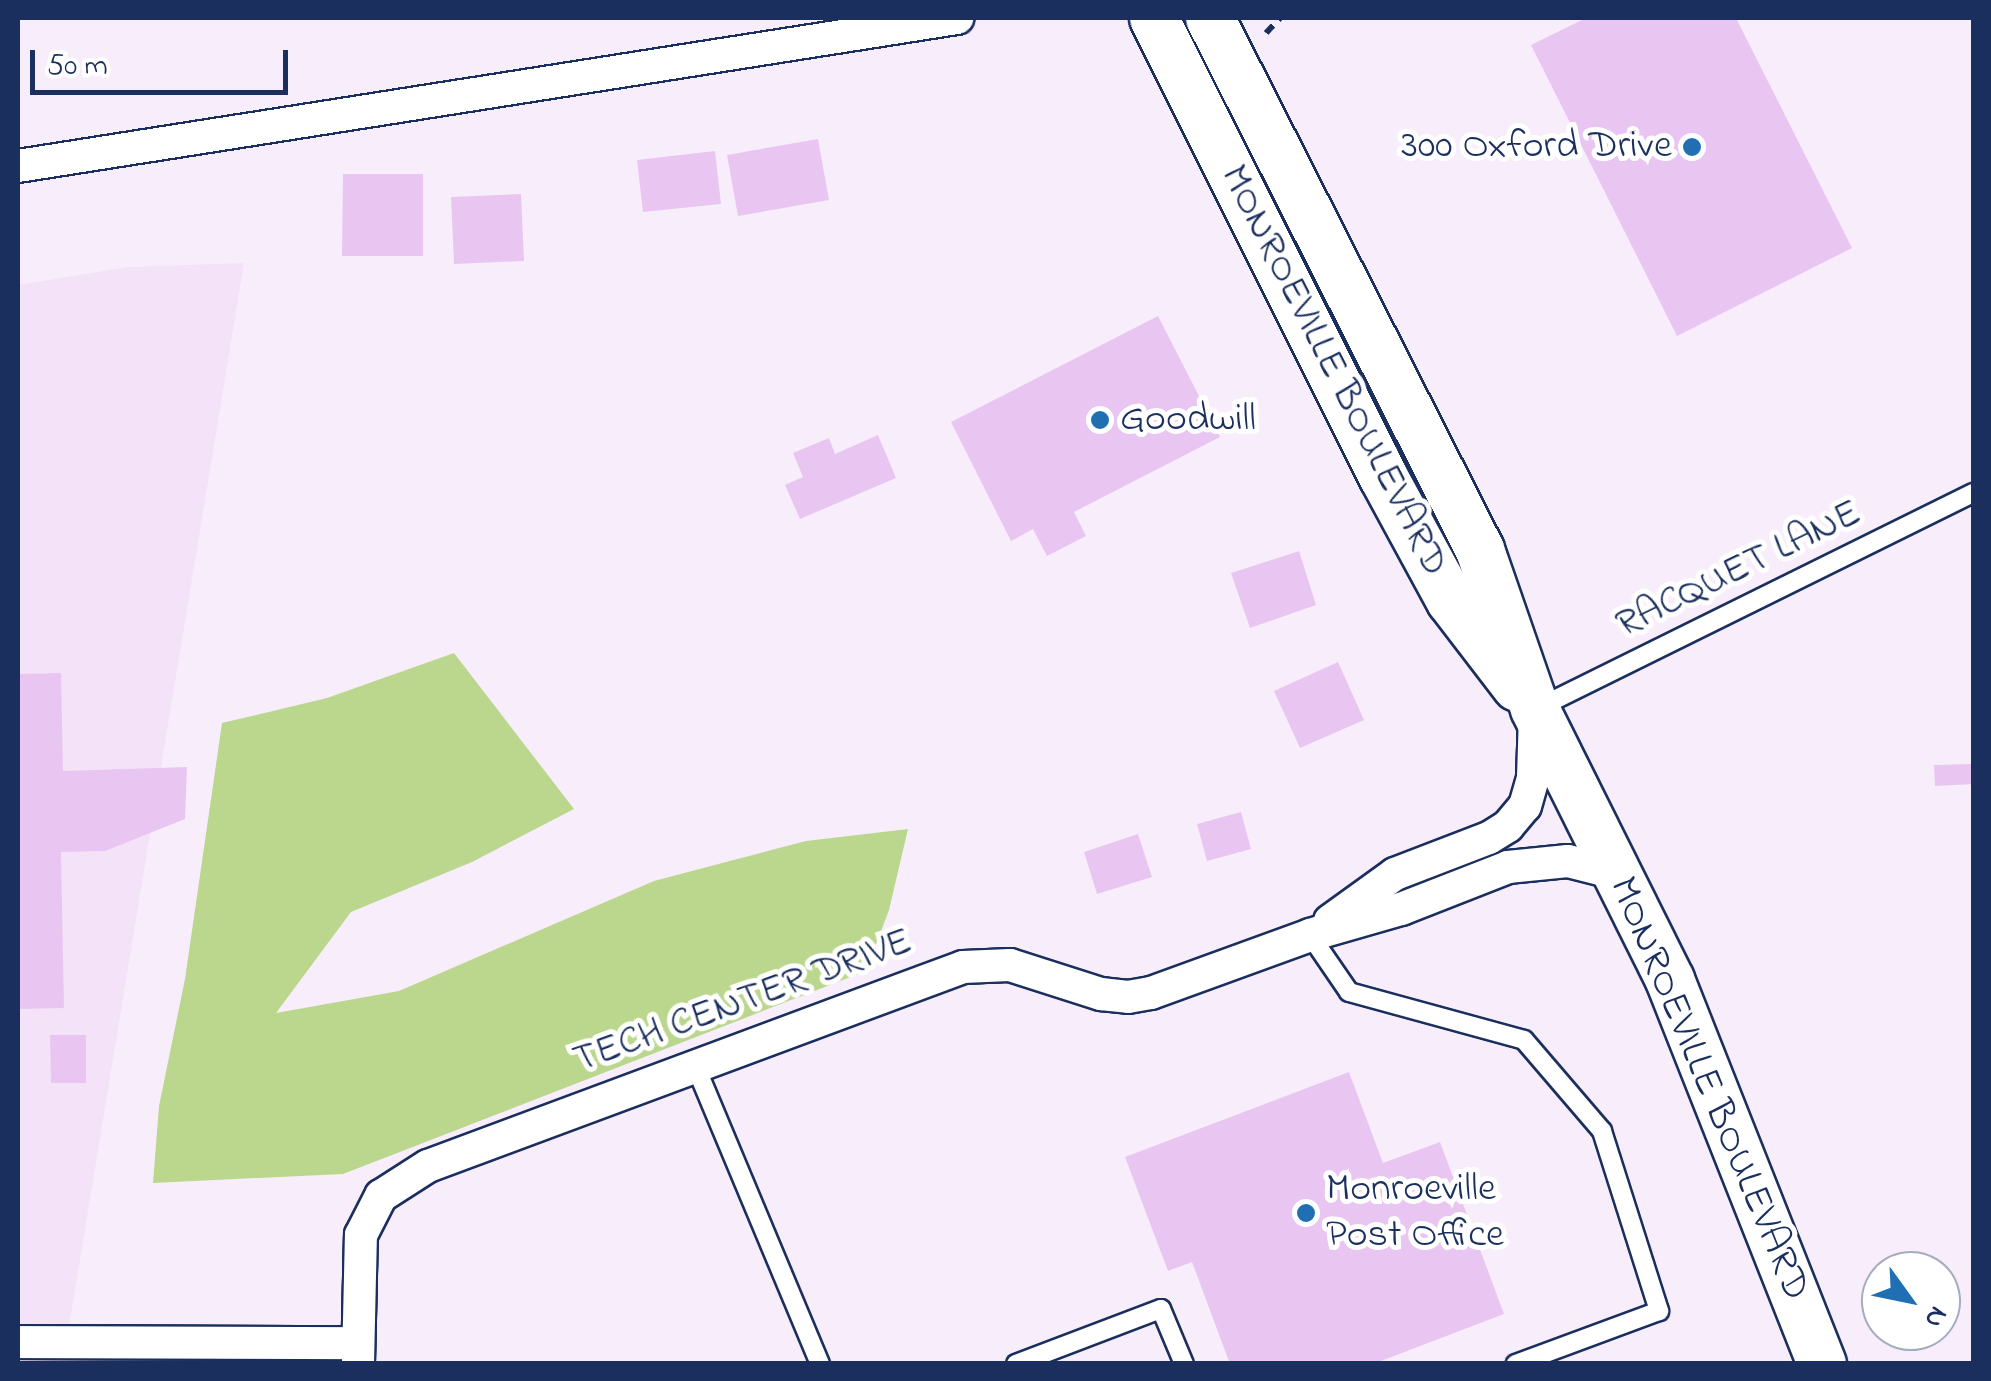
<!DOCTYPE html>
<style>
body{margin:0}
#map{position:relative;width:1991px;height:1381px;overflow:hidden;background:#f8eefb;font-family:"Indie Flower",sans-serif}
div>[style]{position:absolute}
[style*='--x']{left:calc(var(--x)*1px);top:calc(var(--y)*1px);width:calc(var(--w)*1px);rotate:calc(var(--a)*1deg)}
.built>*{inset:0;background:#f4e2f8}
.green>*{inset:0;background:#bbd78e}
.building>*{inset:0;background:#e9c6f1}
.path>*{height:6px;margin-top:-3px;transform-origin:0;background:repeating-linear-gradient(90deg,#1b2f5e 0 10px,transparent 0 18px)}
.roads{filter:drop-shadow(2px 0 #1b2f5e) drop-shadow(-2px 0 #1b2f5e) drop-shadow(0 2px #1b2f5e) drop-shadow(0 -2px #1b2f5e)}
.service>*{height:18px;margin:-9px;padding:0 9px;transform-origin:9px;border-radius:9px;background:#fff}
.minor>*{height:32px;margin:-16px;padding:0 16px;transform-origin:16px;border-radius:16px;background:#fff}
.secondary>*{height:48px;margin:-24px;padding:0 24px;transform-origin:24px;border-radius:24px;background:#fff}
.dots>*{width:28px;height:28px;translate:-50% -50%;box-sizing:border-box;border:5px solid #fff;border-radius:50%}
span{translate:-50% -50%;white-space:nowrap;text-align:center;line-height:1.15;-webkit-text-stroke:10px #fff;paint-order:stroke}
.poi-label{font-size:40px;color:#1b2f5e}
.right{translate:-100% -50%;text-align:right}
.left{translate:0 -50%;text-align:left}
.street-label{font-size:40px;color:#1b2f5e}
.frame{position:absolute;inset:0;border:20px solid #1b2f5e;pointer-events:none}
.north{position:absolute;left:1861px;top:1251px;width:100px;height:100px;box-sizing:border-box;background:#fff;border:2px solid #a4acbf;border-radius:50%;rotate:123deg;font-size:28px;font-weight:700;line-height:40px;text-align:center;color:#1b2f5e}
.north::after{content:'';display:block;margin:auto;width:35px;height:45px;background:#1f6fb2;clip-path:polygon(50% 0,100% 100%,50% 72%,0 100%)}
.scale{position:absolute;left:30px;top:50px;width:258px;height:45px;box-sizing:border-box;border:5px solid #1b2f5e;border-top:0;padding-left:12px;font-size:30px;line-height:35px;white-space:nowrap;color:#1b2f5e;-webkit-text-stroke:8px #fff;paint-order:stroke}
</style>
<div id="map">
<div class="built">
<div style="clip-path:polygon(244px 263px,63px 1363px,18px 1364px,18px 285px,128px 267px)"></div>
</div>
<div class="green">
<div style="clip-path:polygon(454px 653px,574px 809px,472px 862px,351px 912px,276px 1013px,399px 991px,654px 881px,806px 841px,908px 829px,889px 910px,866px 971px,343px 1174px,153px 1183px,159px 1106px,185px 979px,222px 723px,327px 698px)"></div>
</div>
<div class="building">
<div style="clip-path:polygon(1586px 18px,1736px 18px,1852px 248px,1677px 336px,1531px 45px)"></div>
<div style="clip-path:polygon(818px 139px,829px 200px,738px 216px,727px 155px)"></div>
<div style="clip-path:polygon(715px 151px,721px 204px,643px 212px,637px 160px)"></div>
<div style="clip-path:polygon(343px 174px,423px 174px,423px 256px,342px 256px)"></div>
<div style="clip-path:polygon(521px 194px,524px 261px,454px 264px,451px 197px)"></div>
<div style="clip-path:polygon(1158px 316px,1220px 437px,1074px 512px,1086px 536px,1047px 556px,1033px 529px,1011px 541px,951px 422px)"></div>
<div style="clip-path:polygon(878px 435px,896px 478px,800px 519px,785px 485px,803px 477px,793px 453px,829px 438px,835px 454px)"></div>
<div style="clip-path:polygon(1299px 551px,1316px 605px,1250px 628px,1231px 573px)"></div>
<div style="clip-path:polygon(1338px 662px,1364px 720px,1300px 748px,1274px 691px)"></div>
<div style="clip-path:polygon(61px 673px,63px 771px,187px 767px,185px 819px,105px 851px,61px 852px,64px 1008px,18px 1009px,18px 674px)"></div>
<div style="clip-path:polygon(1974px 764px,1974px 784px,1935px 786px,1934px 765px)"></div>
<div style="clip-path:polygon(1241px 812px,1251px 849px,1207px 861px,1197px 824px)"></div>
<div style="clip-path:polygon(1138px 834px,1152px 877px,1097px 894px,1084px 852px)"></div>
<div style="clip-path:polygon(50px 1035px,86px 1035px,86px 1083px,51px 1083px)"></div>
<div style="clip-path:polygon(1349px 1072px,1383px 1163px,1440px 1142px,1504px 1314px,1373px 1364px,1230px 1364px,1192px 1262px,1168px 1271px,1125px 1157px)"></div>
</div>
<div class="path">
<div style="--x:1266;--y:33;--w:21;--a:-47"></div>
</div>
<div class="roads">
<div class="service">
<div style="--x:1536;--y:709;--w:488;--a:-26.3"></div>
<div style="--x:1310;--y:935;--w:69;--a:55.6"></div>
<div style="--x:1349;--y:992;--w:181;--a:15.3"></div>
<div style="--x:1524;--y:1040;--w:120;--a:49.4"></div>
<div style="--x:1602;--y:1131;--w:189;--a:72.4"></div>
<div style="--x:1659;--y:1311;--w:153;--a:159.7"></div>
<div style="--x:695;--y:1065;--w:324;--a:67.3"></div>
<div style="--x:1016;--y:1364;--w:155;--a:-20.8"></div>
<div style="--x:1161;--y:1309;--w:60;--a:67.3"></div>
</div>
<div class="minor">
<div style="--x:18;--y:166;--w:951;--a:-8.96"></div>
<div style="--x:1330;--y:921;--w:80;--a:-35.9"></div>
<div style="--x:1395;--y:874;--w:101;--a:-21"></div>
<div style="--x:1489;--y:838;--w:22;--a:-32"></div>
<div style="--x:1508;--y:826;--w:26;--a:-50"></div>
<div style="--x:1525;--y:806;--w:29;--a:-74"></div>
<div style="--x:1533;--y:778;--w:63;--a:-88.2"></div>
<div style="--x:18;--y:1342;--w:340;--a:0.2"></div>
<div style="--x:358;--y:1364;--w:129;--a:-88.7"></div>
<div style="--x:361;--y:1235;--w:44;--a:-62.9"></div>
<div style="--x:381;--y:1196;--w:56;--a:-32.6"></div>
<div style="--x:428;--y:1166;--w:571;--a:-20.4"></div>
<div style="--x:963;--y:967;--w:47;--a:-2.4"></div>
<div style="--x:1010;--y:965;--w:96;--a:17.7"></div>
<div style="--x:1101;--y:994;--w:27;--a:6"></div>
<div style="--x:1128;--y:997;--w:23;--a:-10"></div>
<div style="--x:1151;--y:993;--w:169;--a:-20"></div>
<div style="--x:1310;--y:935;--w:95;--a:-15.9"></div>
<div style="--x:1401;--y:909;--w:115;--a:-21.4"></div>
<div style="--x:1508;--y:867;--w:60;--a:-5.7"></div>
<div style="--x:1568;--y:861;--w:53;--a:14.3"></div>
</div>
<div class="secondary">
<div style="--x:1154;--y:18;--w:512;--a:63.43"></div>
<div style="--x:1383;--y:476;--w:142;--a:61.5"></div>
<div style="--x:1451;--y:601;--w:108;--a:52.5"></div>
<div style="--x:1210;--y:18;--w:597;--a:63.09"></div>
<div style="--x:1480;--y:550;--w:168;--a:70.9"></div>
<div style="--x:1535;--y:709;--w:303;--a:63.5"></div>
<div style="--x:1670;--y:980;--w:413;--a:68.4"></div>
</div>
</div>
<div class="dots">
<div style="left:1692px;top:147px;background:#1f6fb2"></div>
<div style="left:1100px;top:420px;background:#1f6fb2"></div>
<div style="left:1306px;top:1213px;background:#1f6fb2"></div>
</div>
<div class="poi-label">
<span class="right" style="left:1672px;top:147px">300 Oxford Drive</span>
<span class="left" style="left:1120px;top:420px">Goodwill</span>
<span class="left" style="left:1326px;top:1213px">Monroeville<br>Post Office</span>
</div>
<div class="street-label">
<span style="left:1333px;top:371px;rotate:63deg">MONROEVILLE BOULEVARD</span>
<span style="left:1739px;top:570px;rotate:-26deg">RACQUET LANE</span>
<span style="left:743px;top:1002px;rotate:-20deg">TECH CENTER DRIVE</span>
<span style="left:1708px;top:1089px;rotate:67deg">MONROEVILLE BOULEVARD</span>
</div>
<div class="frame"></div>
<div class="north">N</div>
<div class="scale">50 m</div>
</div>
